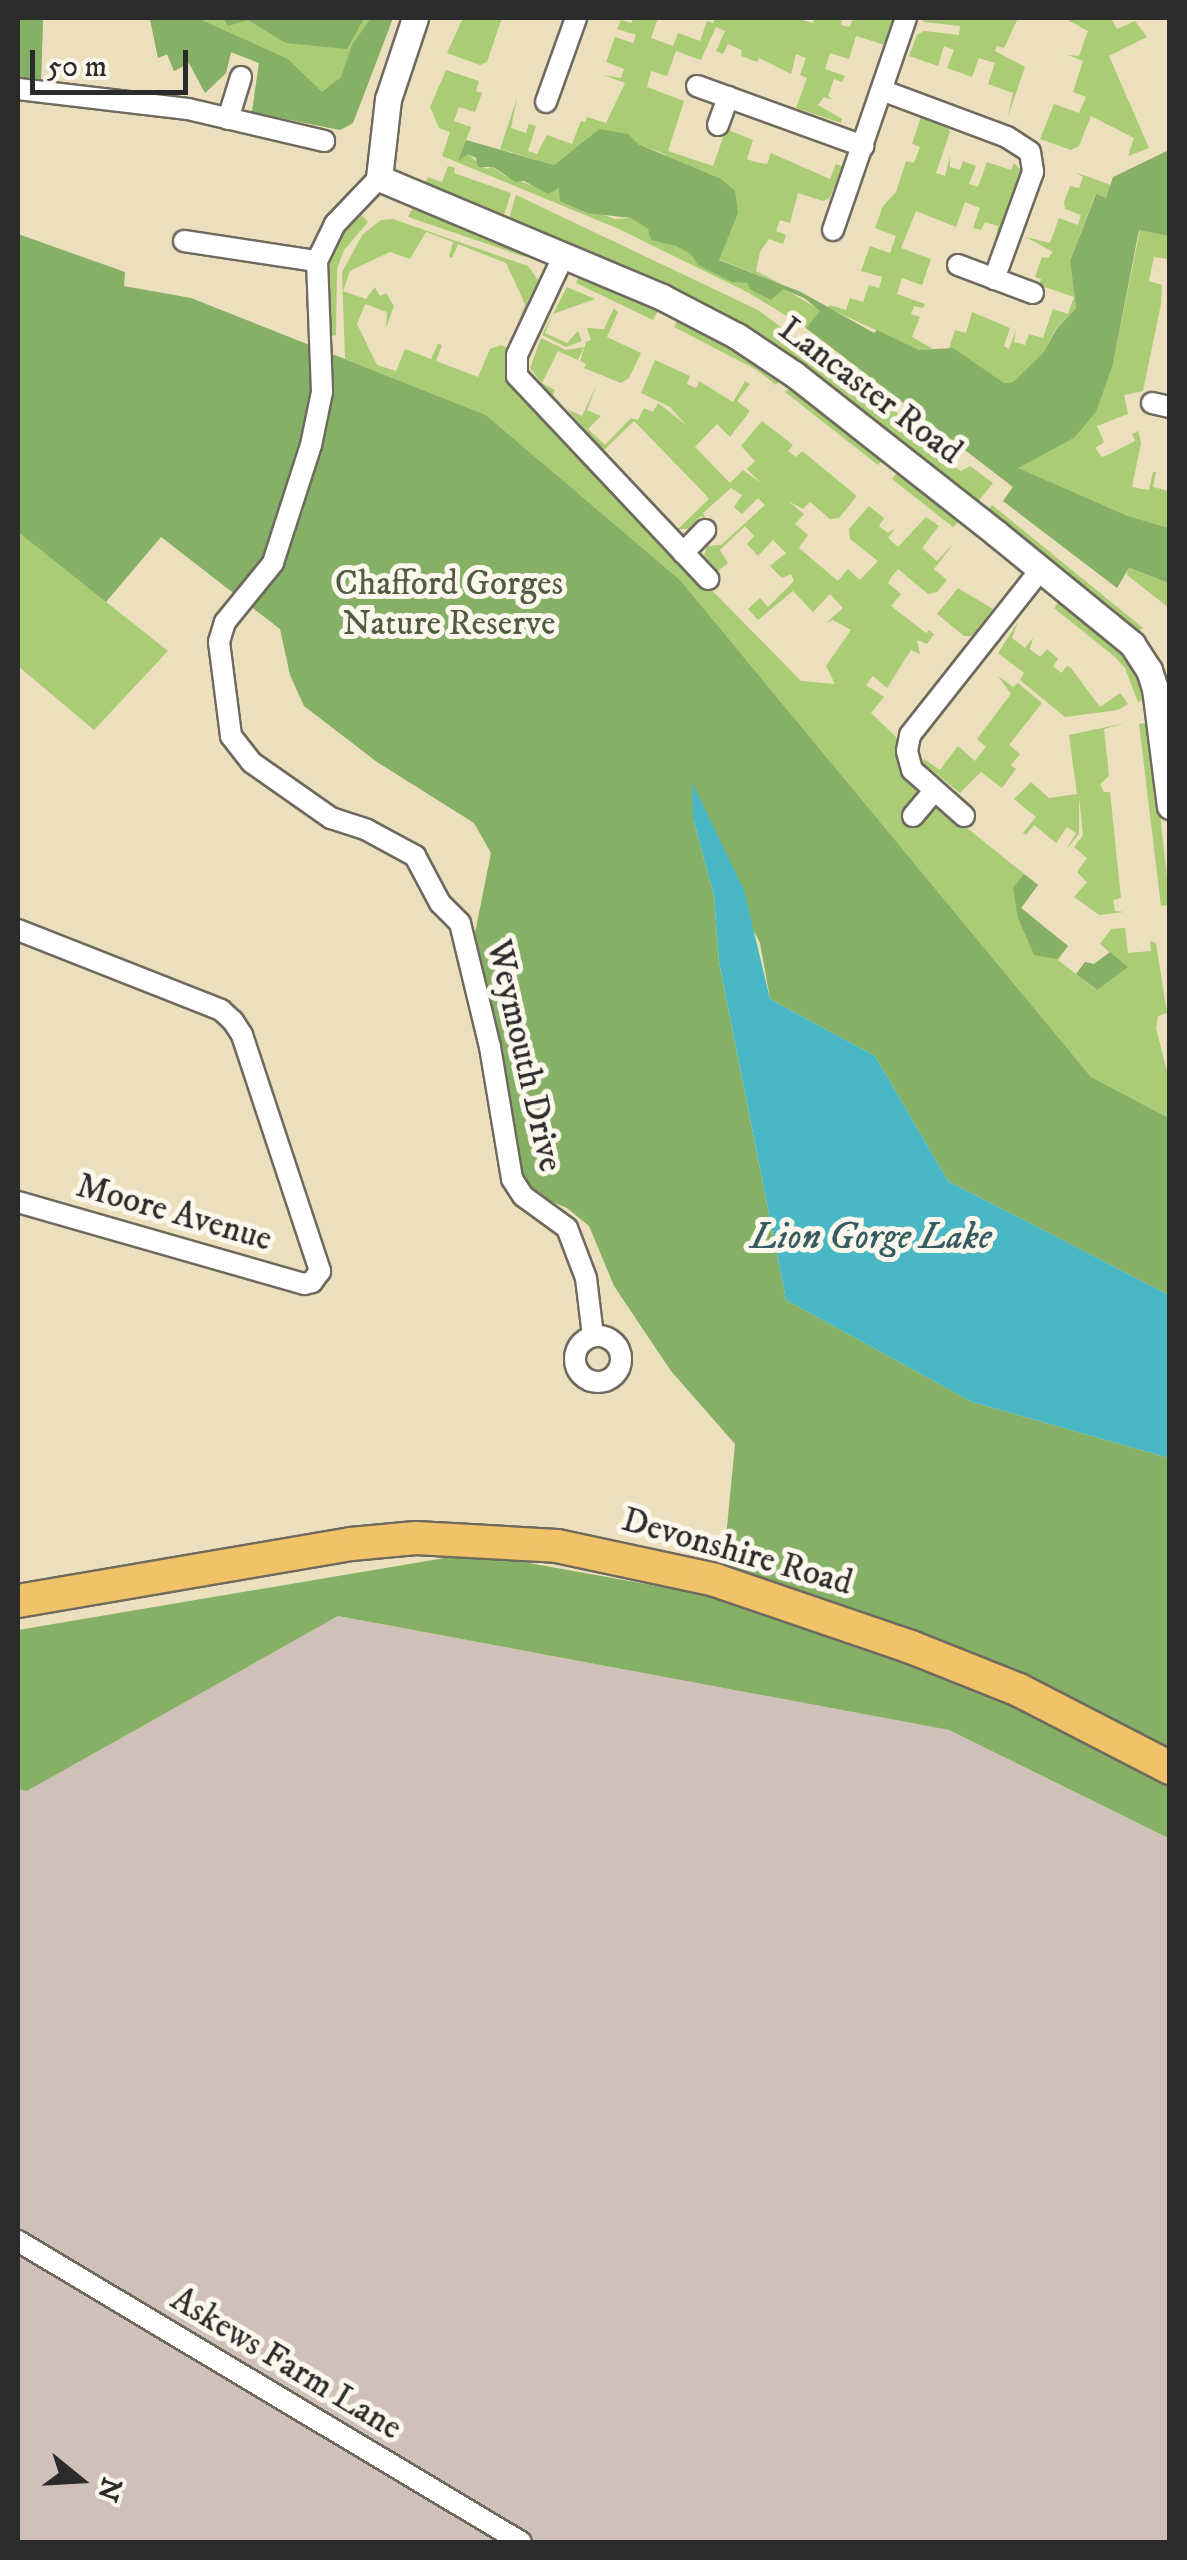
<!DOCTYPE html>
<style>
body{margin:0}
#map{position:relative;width:1187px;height:2560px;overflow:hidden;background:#ecdfbd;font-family:"IM FELL DW Pica",serif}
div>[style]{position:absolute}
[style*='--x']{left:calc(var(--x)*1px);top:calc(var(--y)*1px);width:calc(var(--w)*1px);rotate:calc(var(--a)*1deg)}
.industrial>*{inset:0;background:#cfc0ba}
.green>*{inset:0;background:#a9cc75}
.forest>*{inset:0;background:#86b066}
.water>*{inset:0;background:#4ab8c4}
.roads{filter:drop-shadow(2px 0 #6f6a5e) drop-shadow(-2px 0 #6f6a5e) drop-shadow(0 2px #6f6a5e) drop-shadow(0 -2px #6f6a5e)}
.minor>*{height:20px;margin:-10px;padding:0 10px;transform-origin:10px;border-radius:10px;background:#fff}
.minor>.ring{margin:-10px;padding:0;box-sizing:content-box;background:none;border:20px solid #fff;border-radius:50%}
.tertiary>*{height:25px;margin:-12.5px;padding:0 12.5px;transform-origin:12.5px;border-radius:12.5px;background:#fff}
.primary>*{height:32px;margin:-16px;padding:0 16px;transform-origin:16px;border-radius:16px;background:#f0c369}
span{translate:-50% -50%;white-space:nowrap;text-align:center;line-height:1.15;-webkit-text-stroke:10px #fbf7ec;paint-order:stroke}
.street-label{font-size:35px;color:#2b2b2b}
.park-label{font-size:35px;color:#515b41}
.water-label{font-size:38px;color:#365c61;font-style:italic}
.frame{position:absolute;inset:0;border:20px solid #2b2b2b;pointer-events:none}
.north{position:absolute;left:30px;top:2430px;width:100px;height:100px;-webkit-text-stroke:8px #fbf7ec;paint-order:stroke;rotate:108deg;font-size:28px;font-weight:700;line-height:40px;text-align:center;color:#2b2b2b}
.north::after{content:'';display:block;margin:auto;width:35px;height:45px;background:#2b2b2b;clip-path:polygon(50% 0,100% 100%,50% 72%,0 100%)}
.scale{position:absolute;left:30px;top:50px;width:158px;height:45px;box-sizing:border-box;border:5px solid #2b2b2b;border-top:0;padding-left:12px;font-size:30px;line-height:35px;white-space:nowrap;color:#2b2b2b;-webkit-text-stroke:8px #fbf7ec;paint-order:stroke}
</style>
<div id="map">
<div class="industrial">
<div style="clip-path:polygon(338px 1616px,949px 1730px,1169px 1839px,1169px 2542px,18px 2542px,18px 1789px,27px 1791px)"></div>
</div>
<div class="green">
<div style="clip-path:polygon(18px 18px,393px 18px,353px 123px,340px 130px,252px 112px,259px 63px,231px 52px,226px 73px,205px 93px,189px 63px,174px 71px,167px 54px,158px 58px,150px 19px,43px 20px,41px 81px,18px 77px)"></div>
<div style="clip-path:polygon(463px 18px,502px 18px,487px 62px,480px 65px,447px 53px)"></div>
<div style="clip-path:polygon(634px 18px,658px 18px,651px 38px,673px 46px,678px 33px,700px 41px,707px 21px,713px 23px,715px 18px,796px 18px,813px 23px,815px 18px,842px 18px,841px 25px,850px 27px,853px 18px,893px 18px,885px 45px,856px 36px,849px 59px,830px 53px,825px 69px,845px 76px,842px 82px,834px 79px,828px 96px,833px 100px,824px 97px,818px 105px,842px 119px,841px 123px,796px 108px,807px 78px,800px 75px,806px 58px,796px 54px,791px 74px,759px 58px,757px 62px,741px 56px,742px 50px,728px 44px,723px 54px,716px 51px,725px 31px,716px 27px,701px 60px,676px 51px,667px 76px,651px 71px,647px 87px,684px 101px,668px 151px,713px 166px,726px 129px,753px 140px,747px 159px,755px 162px,767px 164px,771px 153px,830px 179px,836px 164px,842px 166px,830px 198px,823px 201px,798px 193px,790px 223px,780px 220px,776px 231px,786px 235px,783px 244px,769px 239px,760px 252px,756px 271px,781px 284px,718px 259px,733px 226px,664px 154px,599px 129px,554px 165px,500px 149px,517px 98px,511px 128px,526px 133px,529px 124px,536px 126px,528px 151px,537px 154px,547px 135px,572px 144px,581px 121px,585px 122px,587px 117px,606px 123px,625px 83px,603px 75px,621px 78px,624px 69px,606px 62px,615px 37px,633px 43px,636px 35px,617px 29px,621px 20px,631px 23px)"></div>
<div style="clip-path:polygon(920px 18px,1018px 18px,1004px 48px,997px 46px,995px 51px,1025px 67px,1008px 116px,1013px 93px,988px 84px,995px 63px,979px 58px,972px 77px,947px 68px,954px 50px,944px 46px,938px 66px,909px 56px,917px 35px,924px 31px,959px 35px,960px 26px,924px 22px)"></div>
<div style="clip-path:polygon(1064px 18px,1115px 18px,1112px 20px,1117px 29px,1135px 21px,1147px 37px,1169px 26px,1109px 56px,1149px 148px,1128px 156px,1134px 138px,1091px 116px,1079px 146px,1071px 150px,1040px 139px,1054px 104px,1079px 113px,1086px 97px,1073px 92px,1083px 61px,1068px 55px,1079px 56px,1088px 31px)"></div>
<div style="clip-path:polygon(446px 70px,479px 81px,476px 91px,482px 93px,475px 112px,459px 107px,454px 121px,471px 127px,459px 158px,467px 153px,486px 169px,492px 167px,505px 176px,550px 192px,559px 188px,590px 210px,615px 219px,631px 218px,648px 229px,655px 241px,664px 240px,692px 254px,698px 265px,747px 283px,771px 300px,783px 288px,821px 311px,806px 328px,749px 293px,619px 229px,442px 156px,450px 132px,439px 128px,430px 107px)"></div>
<div style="clip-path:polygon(922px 114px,944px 123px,950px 132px,936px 173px,945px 176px,950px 156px,950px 167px,960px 170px,963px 161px,976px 166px,969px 184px,978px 187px,987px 162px,1011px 170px,1014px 163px,1021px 170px,996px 239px,998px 226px,985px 222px,981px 230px,973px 228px,980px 208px,965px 202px,956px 227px,916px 211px,901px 248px,931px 259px,922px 285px,902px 278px,897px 294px,925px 304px,923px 308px,914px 306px,911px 314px,920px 317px,912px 337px,933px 349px,919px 350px,828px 308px,829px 305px,846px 310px,850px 298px,863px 302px,869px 285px,879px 288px,882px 277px,861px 271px,870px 246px,890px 253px,896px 236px,875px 228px,883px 206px,896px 192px,906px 161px,914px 163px,920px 147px,912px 144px)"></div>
<div style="clip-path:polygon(448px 166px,455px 168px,454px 173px,511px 193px,504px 215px,444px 195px,425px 183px,428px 177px,442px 182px)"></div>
<div style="clip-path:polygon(1075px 172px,1111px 185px,1106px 198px,1095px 195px,1070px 261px,1076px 308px,1056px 328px,1043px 353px,1013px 382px,1004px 383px,949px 348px,955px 330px,966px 333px,972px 312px,1010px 328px,1004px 346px,1009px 349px,1016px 329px,1014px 342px,1025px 345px,1029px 334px,1043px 338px,1053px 309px,1068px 314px,1074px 297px,1039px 285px,1041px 279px,1035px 277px,1042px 257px,1048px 258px,1053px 252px,1026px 237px,1050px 243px,1059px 218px,1078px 225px,1081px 215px,1065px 209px,1064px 202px,1070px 186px,1079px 188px,1083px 177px)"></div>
<div style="clip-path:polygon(516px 195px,758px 310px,953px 454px,952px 465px,961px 471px,970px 466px,993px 483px,976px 504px,749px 328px,509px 219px)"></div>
<div style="clip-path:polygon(412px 209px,448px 220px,529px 249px,525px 257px,408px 217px)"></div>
<div style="clip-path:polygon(362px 215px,368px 222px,344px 250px,337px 269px,336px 335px,326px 337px,330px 259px,345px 230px)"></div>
<div style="clip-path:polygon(393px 219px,528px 266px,538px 280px,518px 324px,525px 304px,506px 263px,458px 244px,452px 258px,449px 256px,453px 242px,426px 232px,410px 259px,390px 252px,350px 271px,343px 291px,366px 299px,375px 287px,380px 296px,386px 293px,394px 306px,386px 328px,387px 312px,365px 304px,357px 324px,377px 365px,396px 371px,405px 349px,431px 359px,438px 344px,442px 345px,436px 361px,478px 377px,490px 349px,501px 345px,512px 350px,512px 381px,518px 393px,801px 681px,835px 684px,826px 666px,851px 630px,833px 620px,826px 623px,843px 608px,830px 594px,813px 612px,793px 591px,758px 620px,748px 609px,760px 598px,768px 607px,794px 581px,791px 574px,782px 578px,770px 566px,786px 553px,773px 540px,758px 556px,747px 544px,754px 536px,745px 526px,720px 550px,728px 563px,718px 571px,704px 555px,707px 546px,721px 545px,765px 505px,758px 498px,742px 514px,734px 507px,742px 495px,731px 488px,703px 513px,709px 524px,701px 516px,688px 529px,678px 529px,709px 499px,704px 493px,634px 421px,603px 451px,567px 409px,582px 416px,597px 384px,587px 410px,601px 416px,588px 429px,605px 445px,631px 418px,638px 420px,644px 408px,653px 412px,658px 403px,686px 425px,670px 407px,641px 393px,655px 360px,690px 376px,687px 384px,696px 388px,699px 381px,733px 402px,745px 381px,750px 384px,737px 401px,750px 411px,730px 437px,717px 424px,695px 447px,730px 483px,743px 470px,761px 483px,747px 469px,755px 461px,741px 446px,762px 421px,793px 445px,788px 451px,796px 457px,802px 451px,857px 496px,839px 518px,830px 519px,810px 502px,803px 509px,788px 501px,804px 514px,795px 524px,808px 535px,799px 548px,838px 581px,848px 569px,860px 580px,878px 561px,850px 539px,849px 529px,869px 506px,884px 518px,879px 526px,888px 533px,895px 528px,888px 538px,898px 547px,926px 517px,939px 526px,922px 548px,937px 561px,954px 543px,934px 569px,947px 580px,937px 592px,928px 594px,898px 569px,892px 576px,888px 583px,901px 594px,891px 606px,926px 633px,929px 630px,934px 634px,927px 644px,917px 640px,920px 654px,911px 650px,887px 688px,873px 676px,866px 685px,884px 697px,871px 713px,898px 739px,898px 763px,916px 789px,916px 801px,928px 813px,939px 808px,947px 812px,1038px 885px,1021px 908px,1068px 946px,1058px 960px,1096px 990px,1116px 958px,1100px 944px,1111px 929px,1125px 928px,1128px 953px,1151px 951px,1150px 941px,1156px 943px,1167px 1013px,1158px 1016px,1156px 1028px,1169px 1079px,1169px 1118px,1091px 1077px,680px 580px,486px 415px,345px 359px,342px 272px,363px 234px,381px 220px)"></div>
<div style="clip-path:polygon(1140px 230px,1169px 236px,1169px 259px,1154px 257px,1149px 281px,1162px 285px,1161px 304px,1143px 391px,1124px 395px,1128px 414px,1097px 426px,1104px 442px,1095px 448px,1102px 457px,1110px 454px,1135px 441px,1132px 434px,1138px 431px,1141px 443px,1132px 487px,1149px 490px,1153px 472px,1156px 472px,1153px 487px,1169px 491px,1169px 528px,1128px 516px,1017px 468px,1074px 438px,1113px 364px)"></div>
<div style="clip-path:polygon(580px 273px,659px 309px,653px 320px,576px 283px)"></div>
<div style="clip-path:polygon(567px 287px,595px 299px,553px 314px,545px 333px,567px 343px,578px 331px,582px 341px,566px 347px,542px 335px)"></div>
<div style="clip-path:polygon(614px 308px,618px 312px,607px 337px,641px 353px,629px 378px,621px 383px,584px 368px,586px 364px,580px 361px,586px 342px,591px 340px,587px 328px,604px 329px)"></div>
<div style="clip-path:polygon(678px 319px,710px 333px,781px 379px,776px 385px,755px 369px,674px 327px)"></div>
<div style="clip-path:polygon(541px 338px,566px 350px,584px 347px,578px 360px,558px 351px,542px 383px,555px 390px,552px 397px,530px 368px)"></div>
<div style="clip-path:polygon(793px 386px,884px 458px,878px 465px,785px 392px)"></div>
<div style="clip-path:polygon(900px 469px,960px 520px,953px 527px,892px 479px)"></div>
<div style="clip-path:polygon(992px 505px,1143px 628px,1135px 632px,986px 512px)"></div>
<div style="clip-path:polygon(18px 532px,168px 651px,94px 730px,18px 666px)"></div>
<div style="clip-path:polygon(1128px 568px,1169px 583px,1169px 608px,1127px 575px)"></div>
<div style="clip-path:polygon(958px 588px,993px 609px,972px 636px,964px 636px,937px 614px)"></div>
<div style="clip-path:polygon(1061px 599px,1127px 655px,1138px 671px,1146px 698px,1138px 702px,1125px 668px,1115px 657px,1054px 608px)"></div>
<div style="clip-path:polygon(1018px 622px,1012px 638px,1025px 648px,1033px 638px,1030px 649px,1040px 657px,1047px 649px,1058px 659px,1053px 666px,1061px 673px,1067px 666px,1071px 668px,1100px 707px,1120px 693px,1128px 704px,1118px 710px,1065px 717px,1020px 680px,1024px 673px,998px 653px)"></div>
<div style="clip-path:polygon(998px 676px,1013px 687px,1018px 683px,1042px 703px,1009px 745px,1020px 754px,1011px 765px,1016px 769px,1002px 788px,981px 772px,960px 793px,922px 762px,924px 759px,940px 770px,958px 746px,975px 761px,986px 747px,977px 739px,1011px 694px)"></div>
<div style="clip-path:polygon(1150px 722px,1169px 896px,1169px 905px,1161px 906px,1139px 724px)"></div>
<div style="clip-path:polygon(1125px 723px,1104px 729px,1109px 776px,1100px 784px,1104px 792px,1110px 792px,1121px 898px,1113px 900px,1115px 911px,1124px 912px,1099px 915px,1074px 897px,1087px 882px,1077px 872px,1087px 858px,1074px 847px,1083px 835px,1079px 797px,1079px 834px,1066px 850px,1076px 833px,1067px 827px,1056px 843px,1034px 825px,1026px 835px,1023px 833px,1036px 817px,1014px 799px,1031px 782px,1049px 798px,1077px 794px,1069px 735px)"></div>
</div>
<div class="forest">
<div style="clip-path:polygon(18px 18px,197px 18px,288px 59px,322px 92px,341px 77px,352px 45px,371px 18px,393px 18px,353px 123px,340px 130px,252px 112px,259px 63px,231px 52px,226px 73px,205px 93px,189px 63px,174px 71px,167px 54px,158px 58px,150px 19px,43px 20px,41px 81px,18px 77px)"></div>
<div style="clip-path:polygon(223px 18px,364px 18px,347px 49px,286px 43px,248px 20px,228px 26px)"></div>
<div style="clip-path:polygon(599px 129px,628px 134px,638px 144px,721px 179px,735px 191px,738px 213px,719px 260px,801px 292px,874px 333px,877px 330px,919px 350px,953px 348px,1004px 383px,1013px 382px,1043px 353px,1057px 328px,1076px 308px,1070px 261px,1096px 194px,1106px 198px,1113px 177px,1169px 150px,1169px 236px,1139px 230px,1113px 364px,1096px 412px,1074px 438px,1018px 468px,1128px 516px,1169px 528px,1169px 583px,1129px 568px,1117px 588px,1003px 501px,1013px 487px,806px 328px,820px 311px,804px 298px,783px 289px,771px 300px,751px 290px,747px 283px,732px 282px,698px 265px,691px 254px,676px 246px,651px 240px,648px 229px,631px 218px,587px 213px,560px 201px,559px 188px,548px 194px,524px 181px,515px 182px,493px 167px,478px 167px,476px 158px,468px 154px,458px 161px,466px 140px,554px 165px)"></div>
<div style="clip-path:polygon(18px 234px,125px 272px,124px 286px,191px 298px,486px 415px,680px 580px,1091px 1077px,1169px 1118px,1169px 1295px,948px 1181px,875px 1056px,770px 999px,760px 943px,693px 818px,714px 896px,719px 962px,786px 1300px,972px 1402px,1169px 1458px,1170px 1839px,949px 1730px,338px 1616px,27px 1791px,18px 1789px,18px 1630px,474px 1553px,707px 1595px,727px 1527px,735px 1444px,671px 1371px,614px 1286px,589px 1226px,567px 1208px,525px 1191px,503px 1051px,475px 933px,491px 853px,474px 823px,377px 762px,304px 706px,290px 675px,280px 629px,161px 537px,106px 602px,18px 532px)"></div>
<div style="clip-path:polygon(1024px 874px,1038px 885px,1021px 908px,1068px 946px,1057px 959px,1034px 955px,1018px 918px,1013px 888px)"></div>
<div style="clip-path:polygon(1110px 952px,1128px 967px,1097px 990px,1076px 974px,1085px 962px,1094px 964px)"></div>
</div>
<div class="water">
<div style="clip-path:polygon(692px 782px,744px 890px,770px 999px,875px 1056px,948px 1181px,1169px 1295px,1169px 1458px,972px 1402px,786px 1300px,719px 962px,714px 896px,693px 818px)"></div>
</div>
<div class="roads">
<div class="minor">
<div style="--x:697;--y:86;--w:177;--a:19.9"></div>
<div style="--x:18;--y:89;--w:171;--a:6.7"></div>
<div style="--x:188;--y:109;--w:140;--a:13.2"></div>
<div style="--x:884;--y:91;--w:131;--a:20.5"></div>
<div style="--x:1007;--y:137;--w:27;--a:33"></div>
<div style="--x:1030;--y:152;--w:20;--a:81"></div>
<div style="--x:1033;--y:172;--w:114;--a:110"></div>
<div style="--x:546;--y:102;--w:89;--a:-70.3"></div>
<div style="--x:228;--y:119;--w:44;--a:-72.8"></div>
<div style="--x:718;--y:125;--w:30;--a:-70"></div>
<div style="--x:379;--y:178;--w:64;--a:133.7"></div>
<div style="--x:335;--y:224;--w:41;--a:115.9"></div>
<div style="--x:317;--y:261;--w:131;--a:87.8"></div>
<div style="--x:322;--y:392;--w:54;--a:101.7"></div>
<div style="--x:311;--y:445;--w:124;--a:107.9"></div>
<div style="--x:273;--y:563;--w:76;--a:129.1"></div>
<div style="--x:225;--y:622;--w:21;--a:107"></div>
<div style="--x:219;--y:642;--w:95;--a:82.7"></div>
<div style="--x:231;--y:736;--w:33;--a:52"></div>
<div style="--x:251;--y:762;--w:98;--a:35"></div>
<div style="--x:331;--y:818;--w:38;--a:18"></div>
<div style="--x:367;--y:830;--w:55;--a:28.4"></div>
<div style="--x:415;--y:856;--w:53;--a:62"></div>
<div style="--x:440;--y:903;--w:28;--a:45"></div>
<div style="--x:460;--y:923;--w:128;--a:76.4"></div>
<div style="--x:490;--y:1047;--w:134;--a:80.5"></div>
<div style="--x:512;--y:1179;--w:20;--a:57"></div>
<div style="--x:523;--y:1196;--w:54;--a:36"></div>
<div style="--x:567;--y:1228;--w:53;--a:69.2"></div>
<div style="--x:586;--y:1278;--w:58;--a:83.1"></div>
<div style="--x:833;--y:230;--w:224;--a:-71"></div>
<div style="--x:184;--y:241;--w:134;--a:8.6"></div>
<div style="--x:564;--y:255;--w:110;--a:115.2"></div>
<div style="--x:517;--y:355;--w:21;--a:90"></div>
<div style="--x:517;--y:376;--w:279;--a:46.7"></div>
<div style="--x:958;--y:265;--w:80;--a:20.5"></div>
<div style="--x:1152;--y:403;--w:18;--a:13"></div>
<div style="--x:683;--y:553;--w:32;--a:-46"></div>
<div style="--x:913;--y:816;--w:33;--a:-50"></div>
<div style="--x:964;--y:816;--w:69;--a:-138.5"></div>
<div style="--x:912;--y:770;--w:20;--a:-105"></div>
<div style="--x:907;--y:751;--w:16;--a:-79"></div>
<div style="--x:910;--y:735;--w:211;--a:-51.7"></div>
<div style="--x:18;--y:930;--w:218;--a:21.5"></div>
<div style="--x:221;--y:1010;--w:16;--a:43"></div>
<div style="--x:233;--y:1021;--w:17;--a:57"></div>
<div style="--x:242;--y:1035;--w:249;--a:71.7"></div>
<div style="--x:320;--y:1271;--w:14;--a:126"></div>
<div style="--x:312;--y:1282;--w:8;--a:166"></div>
<div style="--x:304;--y:1284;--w:298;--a:-164"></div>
<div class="ring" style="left:575px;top:1336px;width:26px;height:26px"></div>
<div style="--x:18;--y:2241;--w:586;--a:30.9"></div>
</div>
<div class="tertiary">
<div style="--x:415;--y:18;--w:85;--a:108.4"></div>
<div style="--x:388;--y:99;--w:80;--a:96.5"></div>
<div style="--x:379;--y:178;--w:307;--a:22.8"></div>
<div style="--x:662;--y:297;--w:85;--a:27.5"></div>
<div style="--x:737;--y:336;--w:69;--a:33.7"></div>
<div style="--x:794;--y:374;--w:257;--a:38.2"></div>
<div style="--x:996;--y:533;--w:176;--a:39.2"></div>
<div style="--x:1132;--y:644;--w:31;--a:57"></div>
<div style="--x:1149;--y:670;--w:19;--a:72"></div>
<div style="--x:1155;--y:688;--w:119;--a:82.8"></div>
</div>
<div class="primary">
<div style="--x:18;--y:1601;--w:338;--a:-9.7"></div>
<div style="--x:351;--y:1544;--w:65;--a:-5.3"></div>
<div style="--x:416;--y:1538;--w:141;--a:3.2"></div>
<div style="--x:557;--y:1546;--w:162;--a:12.1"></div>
<div style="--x:715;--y:1580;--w:207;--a:18.9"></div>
<div style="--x:911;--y:1647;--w:116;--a:21.7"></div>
<div style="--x:1019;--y:1690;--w:170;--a:27.3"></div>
</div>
</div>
<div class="street-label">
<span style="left:870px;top:391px;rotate:37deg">Lancaster Road</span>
<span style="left:524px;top:1056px;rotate:77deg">Weymouth Drive</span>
<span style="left:174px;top:1213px;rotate:16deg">Moore Avenue</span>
<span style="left:737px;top:1552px;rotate:16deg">Devonshire Road</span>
<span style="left:286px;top:2364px;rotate:31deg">Askews Farm Lane</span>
</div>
<div class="park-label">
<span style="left:449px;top:604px">Chafford Gorges<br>Nature Reserve</span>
</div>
<div class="water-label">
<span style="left:871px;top:1238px">Lion Gorge Lake</span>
</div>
<div class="frame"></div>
<div class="north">N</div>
<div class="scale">50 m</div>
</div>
